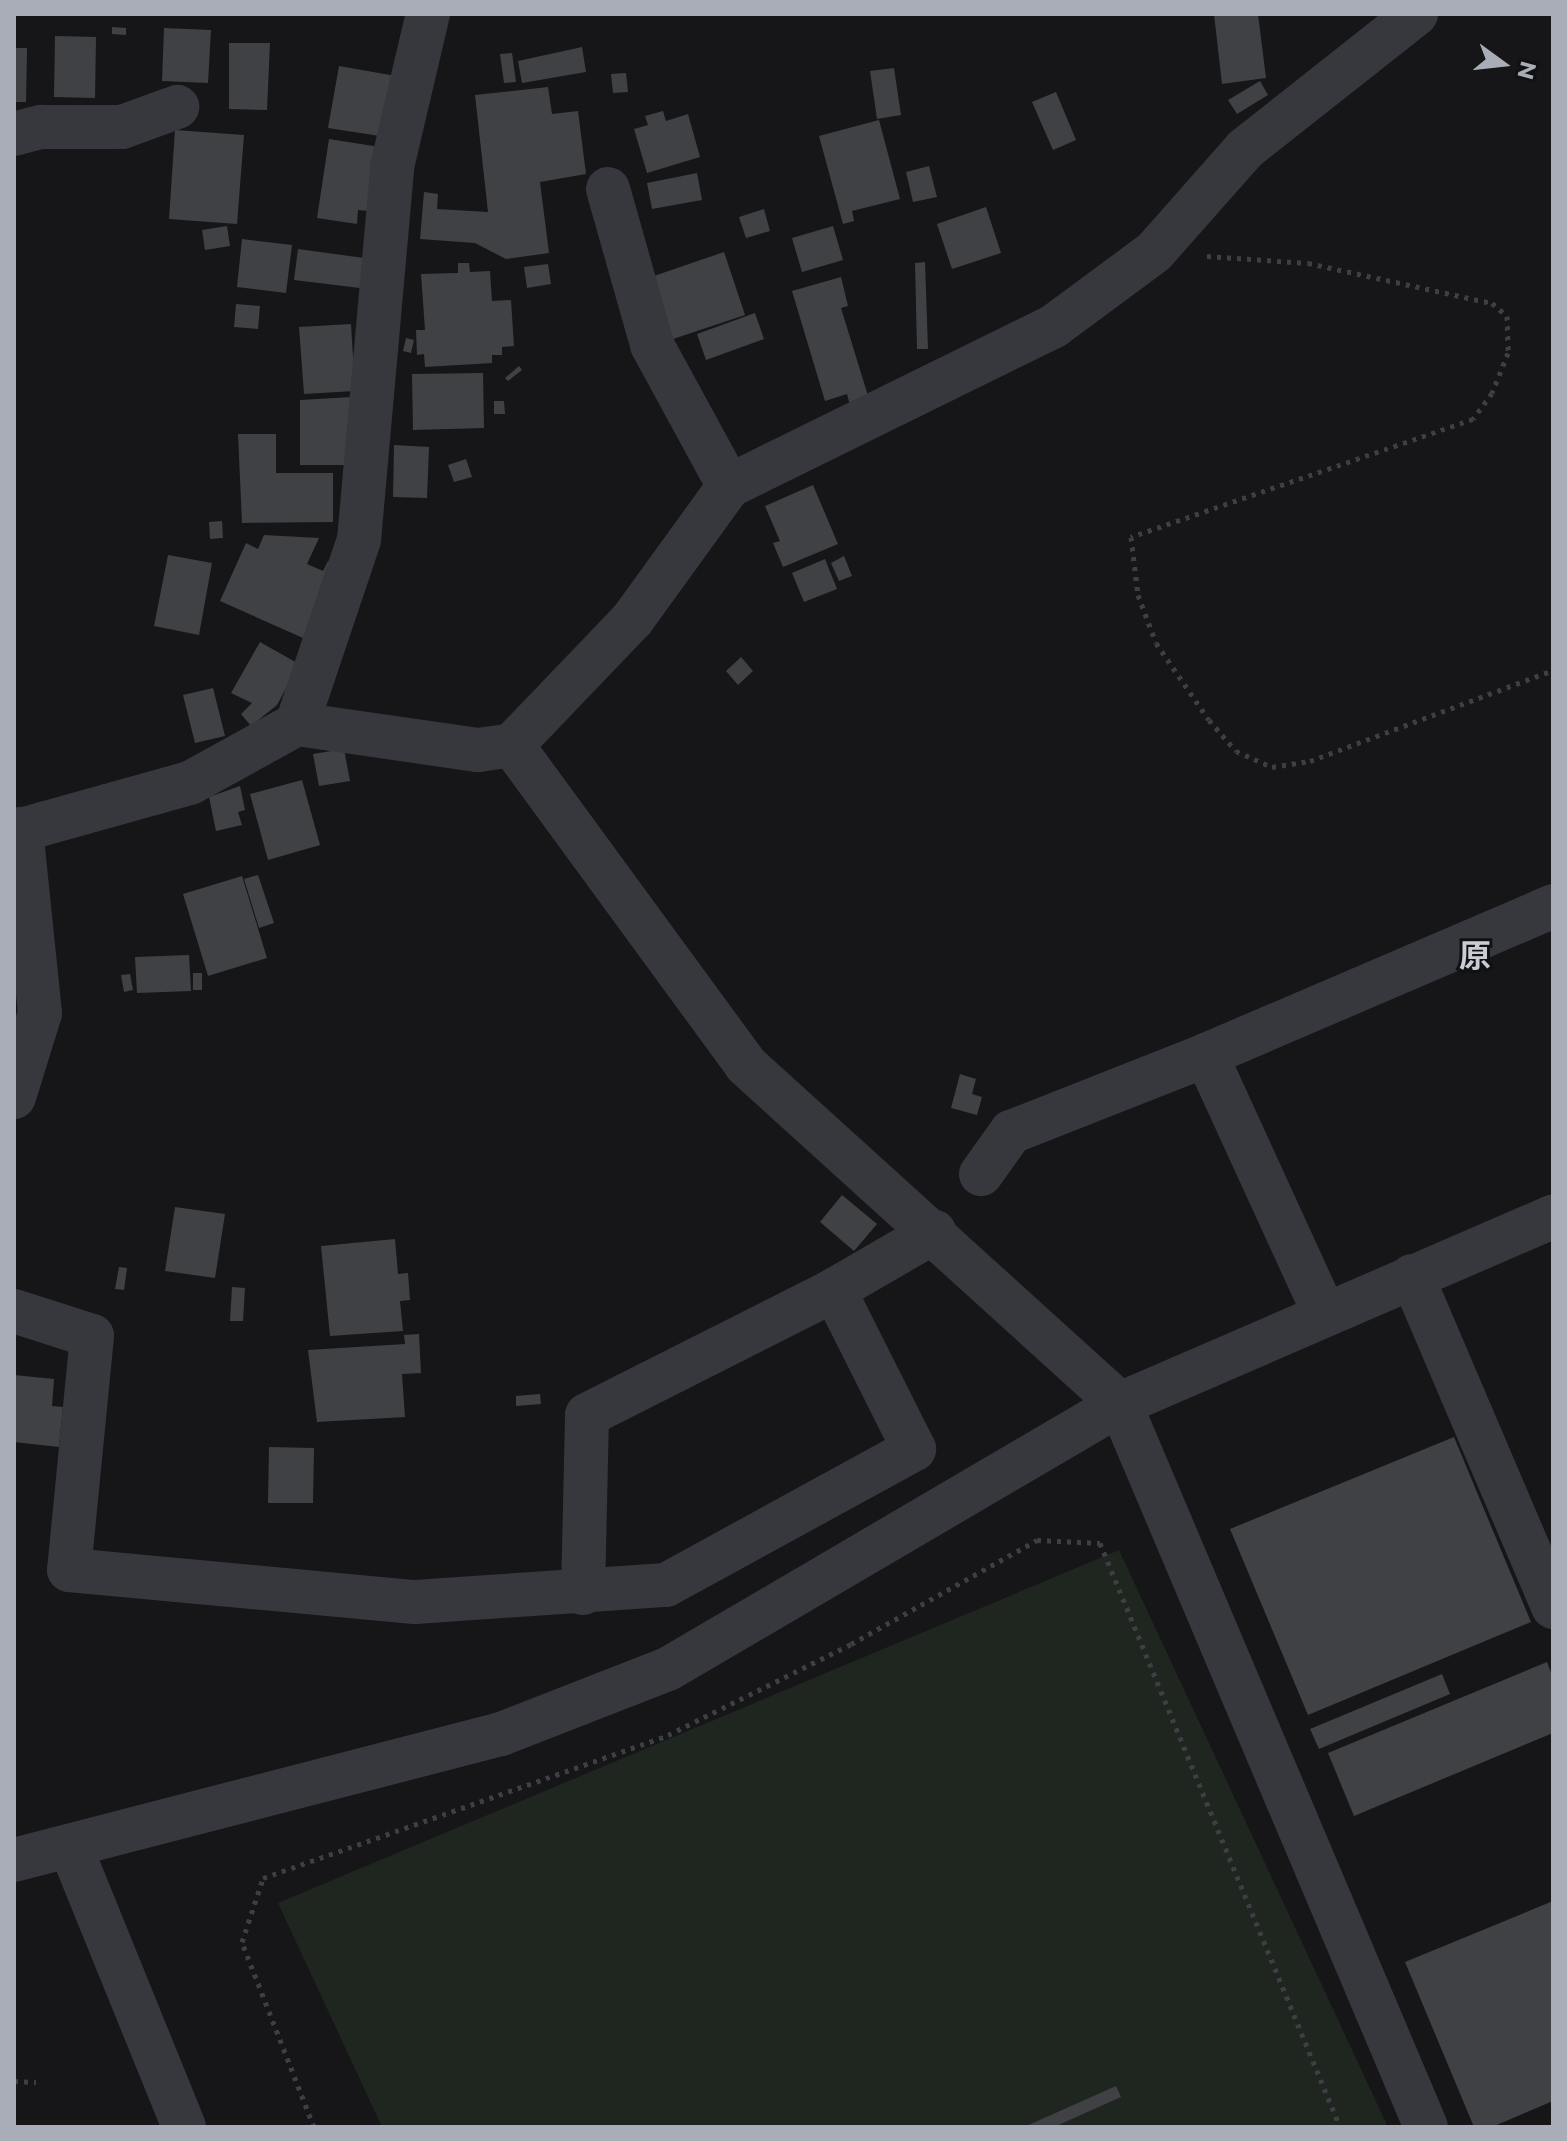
<!DOCTYPE html>
<meta charset="utf-8">
<style>
body{margin:0}
#map{position:relative;width:1567px;height:2141px;overflow:hidden;background:#161618;font-family:Montserrat,"Noto Sans JP",sans-serif}
div>[style]{position:absolute}
[style*='--x']{left:calc(var(--x)*1px);top:calc(var(--y)*1px);width:calc(var(--w)*1px);rotate:calc(var(--a)*1deg)}
.green>*{inset:0;background:#1e261f}
.building>*{inset:0;background:#404145}
.path>*{height:5px;margin-top:-2.5px;transform-origin:0;background:repeating-linear-gradient(90deg,#3d3f44 0 4px,transparent 0 10px)}
.minor>*{height:44px;margin:-22px;padding:0 22px;transform-origin:22px;border-radius:22px;background:#37383d}
span{translate:-50% -50%;white-space:nowrap;text-align:center;line-height:1.15;-webkit-text-stroke:6px #111113;paint-order:stroke}
.quarter-label{font-size:32px;color:#c9ccd4;font-weight:700}
.frame{position:absolute;inset:0;border:16px solid #a8adb8;pointer-events:none}
.north{position:absolute;left:1463px;top:24px;width:80px;height:80px;-webkit-text-stroke:6px #111113;paint-order:stroke;rotate:105deg;font-size:22px;font-weight:700;line-height:32px;text-align:center;color:#a8adb8}
.north::after{content:'';display:block;margin:auto;width:28px;height:36px;background:#a8adb8;clip-path:polygon(50% 0,100% 100%,50% 72%,0 100%)}
</style>
<div id="map">
<div class="green">
<div style="clip-path:polygon(1119px 1550px,1388px 2127px,382px 2127px,278px 1903px)"></div>
</div>
<div class="building">
<div style="clip-path:polygon(1214px 14px,1258px 14px,1266px 78px,1222px 84px)"></div>
<div style="clip-path:polygon(112px 27px,126px 28px,126px 35px,112px 34px)"></div>
<div style="clip-path:polygon(164px 28px,211px 30px,208px 83px,162px 81px)"></div>
<div style="clip-path:polygon(55px 36px,96px 37px,95px 98px,54px 97px)"></div>
<div style="clip-path:polygon(229px 43px,270px 43px,267px 110px,229px 109px)"></div>
<div style="clip-path:polygon(582px 47px,586px 72px,522px 83px,518px 61px)"></div>
<div style="clip-path:polygon(14px 48px,27px 48px,26px 102px,14px 102px)"></div>
<div style="clip-path:polygon(512px 53px,516px 82px,504px 83px,500px 54px)"></div>
<div style="clip-path:polygon(339px 66px,396px 76px,386px 137px,328px 128px)"></div>
<div style="clip-path:polygon(894px 68px,901px 115px,877px 119px,870px 71px)"></div>
<div style="clip-path:polygon(626px 73px,628px 92px,613px 93px,611px 74px)"></div>
<div style="clip-path:polygon(1260px 81px,1268px 95px,1237px 114px,1228px 100px)"></div>
<div style="clip-path:polygon(548px 87px,552px 114px,578px 111px,586px 174px,540px 182px,549px 253px,506px 259px,475px 243px,420px 239px,424px 192px,438px 194px,437px 209px,488px 212px,475px 95px)"></div>
<div style="clip-path:polygon(1056px 92px,1076px 140px,1053px 150px,1032px 102px)"></div>
<div style="clip-path:polygon(663px 111px,666px 121px,688px 114px,700px 157px,647px 173px,634px 129px,648px 125px,645px 116px)"></div>
<div style="clip-path:polygon(879px 120px,900px 199px,852px 211px,854px 221px,843px 224px,819px 136px)"></div>
<div style="clip-path:polygon(175px 130px,244px 135px,237px 224px,169px 219px)"></div>
<div style="clip-path:polygon(329px 139px,386px 148px,377px 212px,358px 210px,357px 224px,317px 218px)"></div>
<div style="clip-path:polygon(929px 166px,937px 197px,913px 202px,906px 172px)"></div>
<div style="clip-path:polygon(697px 173px,702px 200px,652px 209px,647px 183px)"></div>
<div style="clip-path:polygon(986px 207px,1001px 253px,952px 269px,937px 224px)"></div>
<div style="clip-path:polygon(764px 209px,770px 231px,746px 238px,739px 217px)"></div>
<div style="clip-path:polygon(227px 226px,230px 246px,205px 250px,202px 230px)"></div>
<div style="clip-path:polygon(833px 226px,843px 260px,802px 272px,792px 238px)"></div>
<div style="clip-path:polygon(242px 239px,292px 245px,286px 293px,237px 287px)"></div>
<div style="clip-path:polygon(298px 249px,364px 258px,360px 288px,294px 280px)"></div>
<div style="clip-path:polygon(724px 252px,745px 315px,673px 339px,651px 277px)"></div>
<div style="clip-path:polygon(925px 262px,928px 349px,917px 349px,915px 263px)"></div>
<div style="clip-path:polygon(458px 263px,469px 263px,470px 272px,490px 271px,492px 301px,511px 300px,514px 346px,502px 347px,502px 355px,492px 355px,492px 363px,425px 367px,424px 354px,417px 355px,416px 330px,425px 330px,421px 274px,458px 273px)"></div>
<div style="clip-path:polygon(548px 264px,551px 284px,527px 288px,524px 267px)"></div>
<div style="clip-path:polygon(841px 277px,848px 306px,841px 308px,869px 399px,850px 405px,847px 394px,825px 401px,792px 291px)"></div>
<div style="clip-path:polygon(236px 304px,260px 306px,258px 329px,234px 327px)"></div>
<div style="clip-path:polygon(755px 313px,764px 339px,706px 360px,697px 334px)"></div>
<div style="clip-path:polygon(351px 324px,355px 391px,304px 394px,299px 327px)"></div>
<div style="clip-path:polygon(406px 338px,414px 340px,411px 353px,403px 351px)"></div>
<div style="clip-path:polygon(519px 366px,522px 370px,508px 381px,505px 378px)"></div>
<div style="clip-path:polygon(483px 373px,484px 428px,413px 430px,412px 374px)"></div>
<div style="clip-path:polygon(352px 397px,344px 465px,300px 465px,300px 400px)"></div>
<div style="clip-path:polygon(494px 401px,504px 401px,505px 414px,494px 414px)"></div>
<div style="clip-path:polygon(238px 434px,276px 434px,276px 473px,333px 473px,333px 522px,242px 523px)"></div>
<div style="clip-path:polygon(394px 445px,429px 447px,427px 498px,393px 497px)"></div>
<div style="clip-path:polygon(466px 459px,472px 477px,454px 482px,448px 465px)"></div>
<div style="clip-path:polygon(813px 485px,838px 544px,783px 567px,773px 543px,780px 541px,765px 506px)"></div>
<div style="clip-path:polygon(222px 521px,223px 538px,210px 539px,209px 522px)"></div>
<div style="clip-path:polygon(264px 535px,319px 538px,307px 564px,323px 571px,328px 561px,336px 564px,303px 638px,220px 601px,246px 543px,258px 549px)"></div>
<div style="clip-path:polygon(168px 555px,212px 563px,199px 635px,154px 626px)"></div>
<div style="clip-path:polygon(844px 556px,852px 576px,839px 581px,831px 563px)"></div>
<div style="clip-path:polygon(825px 559px,837px 589px,804px 602px,792px 573px)"></div>
<div style="clip-path:polygon(260px 642px,299px 664px,277px 705px,251px 726px,241px 714px,252px 703px,231px 693px)"></div>
<div style="clip-path:polygon(741px 657px,753px 671px,738px 685px,726px 671px)"></div>
<div style="clip-path:polygon(213px 688px,225px 736px,195px 743px,183px 695px)"></div>
<div style="clip-path:polygon(344px 749px,350px 781px,319px 786px,313px 754px)"></div>
<div style="clip-path:polygon(302px 780px,320px 845px,268px 860px,250px 794px)"></div>
<div style="clip-path:polygon(240px 786px,245px 810px,238px 812px,242px 825px,216px 831px,209px 797px)"></div>
<div style="clip-path:polygon(258px 875px,274px 923px,259px 928px,244px 879px)"></div>
<div style="clip-path:polygon(242px 876px,267px 958px,208px 976px,183px 894px)"></div>
<div style="clip-path:polygon(189px 955px,191px 991px,137px 993px,135px 957px)"></div>
<div style="clip-path:polygon(193px 973px,202px 973px,202px 990px,193px 990px)"></div>
<div style="clip-path:polygon(130px 974px,133px 990px,124px 992px,121px 975px)"></div>
<div style="clip-path:polygon(960px 1074px,976px 1079px,972px 1094px,982px 1097px,977px 1115px,951px 1108px)"></div>
<div style="clip-path:polygon(842px 1195px,877px 1224px,854px 1251px,820px 1222px)"></div>
<div style="clip-path:polygon(175px 1207px,225px 1214px,215px 1278px,165px 1271px)"></div>
<div style="clip-path:polygon(395px 1239px,398px 1274px,408px 1273px,410px 1300px,400px 1301px,403px 1331px,330px 1336px,321px 1246px)"></div>
<div style="clip-path:polygon(119px 1267px,127px 1268px,124px 1290px,115px 1289px)"></div>
<div style="clip-path:polygon(232px 1287px,245px 1288px,243px 1321px,230px 1321px)"></div>
<div style="clip-path:polygon(419px 1334px,421px 1373px,402px 1374px,405px 1417px,317px 1422px,308px 1350px,405px 1344px,404px 1335px)"></div>
<div style="clip-path:polygon(14px 1375px,54px 1379px,52px 1406px,63px 1407px,59px 1447px,14px 1442px)"></div>
<div style="clip-path:polygon(540px 1394px,541px 1404px,516px 1406px,516px 1396px)"></div>
<div style="clip-path:polygon(1454px 1437px,1531px 1622px,1308px 1715px,1230px 1529px)"></div>
<div style="clip-path:polygon(269px 1447px,314px 1448px,313px 1503px,268px 1503px)"></div>
<div style="clip-path:polygon(1547px 1662px,1553px 1678px,1553px 1733px,1354px 1816px,1328px 1753px)"></div>
<div style="clip-path:polygon(1442px 1674px,1450px 1694px,1319px 1749px,1310px 1729px)"></div>
<div style="clip-path:polygon(1553px 1901px,1553px 2101px,1492px 2127px,1474px 2127px,1405px 1962px)"></div>
<div style="clip-path:polygon(1116px 2086px,1121px 2097px,1054px 2127px,1024px 2127px)"></div>
</div>
<div class="path">
<div style="--x:1207;--y:256;--w:101;--a:4"></div>
<div style="--x:1308;--y:263;--w:188;--a:12.3"></div>
<div style="--x:1492;--y:303;--w:20;--a:41"></div>
<div style="--x:1507;--y:316;--w:37;--a:88"></div>
<div style="--x:1508;--y:353;--w:43;--a:111.8"></div>
<div style="--x:1492;--y:393;--w:32;--a:126"></div>
<div style="--x:1473;--y:419;--w:362;--a:161"></div>
<div style="--x:1131;--y:537;--w:58;--a:83.1"></div>
<div style="--x:1138;--y:595;--w:51;--a:69.4"></div>
<div style="--x:1156;--y:643;--w:93;--a:55.5"></div>
<div style="--x:1209;--y:720;--w:41;--a:48.9"></div>
<div style="--x:1236;--y:751;--w:39;--a:24"></div>
<div style="--x:1272;--y:767;--w:38;--a:-9"></div>
<div style="--x:1310;--y:761;--w:259;--a:-20.5"></div>
<div style="--x:14;--y:2081;--w:22;--a:3"></div>
<div style="--x:314;--y:2127;--w:199;--a:-111.3"></div>
<div style="--x:242;--y:1942;--w:67;--a:-71.8"></div>
<div style="--x:263;--y:1878;--w:430;--a:-19.4"></div>
<div style="--x:668;--y:1735;--w:204;--a:-26.4"></div>
<div style="--x:851;--y:1644;--w:213;--a:-29.2"></div>
<div style="--x:1037;--y:1540;--w:63;--a:2.7"></div>
<div style="--x:1100;--y:1543;--w:631;--a:67.66"></div>
</div>
<div class="minor">
<div style="--x:14;--y:134;--w:28;--a:-15"></div>
<div style="--x:41;--y:127;--w:81;--a:0"></div>
<div style="--x:122;--y:127;--w:59;--a:-20"></div>
<div style="--x:608;--y:189;--w:162;--a:74.2"></div>
<div style="--x:652;--y:345;--w:161;--a:61.4"></div>
<div style="--x:297;--y:724;--w:194;--a:-71.4"></div>
<div style="--x:359;--y:540;--w:374;--a:-84.9"></div>
<div style="--x:392;--y:167;--w:157;--a:-76.8"></div>
<div style="--x:512;--y:745;--w:396;--a:53.8"></div>
<div style="--x:746;--y:1065;--w:505;--a:42.19"></div>
<div style="--x:1120;--y:1404;--w:785;--a:67.06"></div>
<div style="--x:14;--y:832;--w:183;--a:-15.6"></div>
<div style="--x:190;--y:783;--w:122;--a:-28.9"></div>
<div style="--x:297;--y:724;--w:183;--a:8.2"></div>
<div style="--x:478;--y:750;--w:34;--a:-8"></div>
<div style="--x:512;--y:745;--w:173;--a:-46.2"></div>
<div style="--x:632;--y:620;--w:165;--a:-54.1"></div>
<div style="--x:729;--y:486;--w:362;--a:-26.2"></div>
<div style="--x:1054;--y:326;--w:124;--a:-36.5"></div>
<div style="--x:1154;--y:252;--w:137;--a:-48.5"></div>
<div style="--x:1245;--y:149;--w:218;--a:-38.3"></div>
<div style="--x:1206;--y:1055;--w:284;--a:65.4"></div>
<div style="--x:14;--y:1097;--w:88;--a:-72.8"></div>
<div style="--x:40;--y:1013;--w:185;--a:-95.9"></div>
<div style="--x:981;--y:1174;--w:52;--a:-54.5"></div>
<div style="--x:1011;--y:1132;--w:210;--a:-21.5"></div>
<div style="--x:1206;--y:1055;--w:378;--a:-23.2"></div>
<div style="--x:1412;--y:1276;--w:360;--a:66.9"></div>
<div style="--x:14;--y:1311;--w:82;--a:17.8"></div>
<div style="--x:92;--y:1336;--w:235;--a:95.6"></div>
<div style="--x:69;--y:1570;--w:347;--a:5.3"></div>
<div style="--x:415;--y:1602;--w:252;--a:-3.9"></div>
<div style="--x:666;--y:1585;--w:283;--a:-28.7"></div>
<div style="--x:914;--y:1449;--w:178;--a:-116.7"></div>
<div style="--x:583;--y:1593;--w:178;--a:-88.7"></div>
<div style="--x:587;--y:1415;--w:277;--a:-26.8"></div>
<div style="--x:834;--y:1290;--w:116;--a:-30.1"></div>
<div style="--x:70;--y:1846;--w:303;--a:67.9"></div>
<div style="--x:14;--y:1860;--w:503;--a:-14.51"></div>
<div style="--x:501;--y:1734;--w:179;--a:-21.3"></div>
<div style="--x:668;--y:1669;--w:524;--a:-30.38"></div>
<div style="--x:1120;--y:1404;--w:472;--a:-23.4"></div>
</div>
<div class="quarter-label">
<span style="left:1475px;top:956px">原</span>
</div>
<div class="frame"></div>
<div class="north">N</div>
</div>
